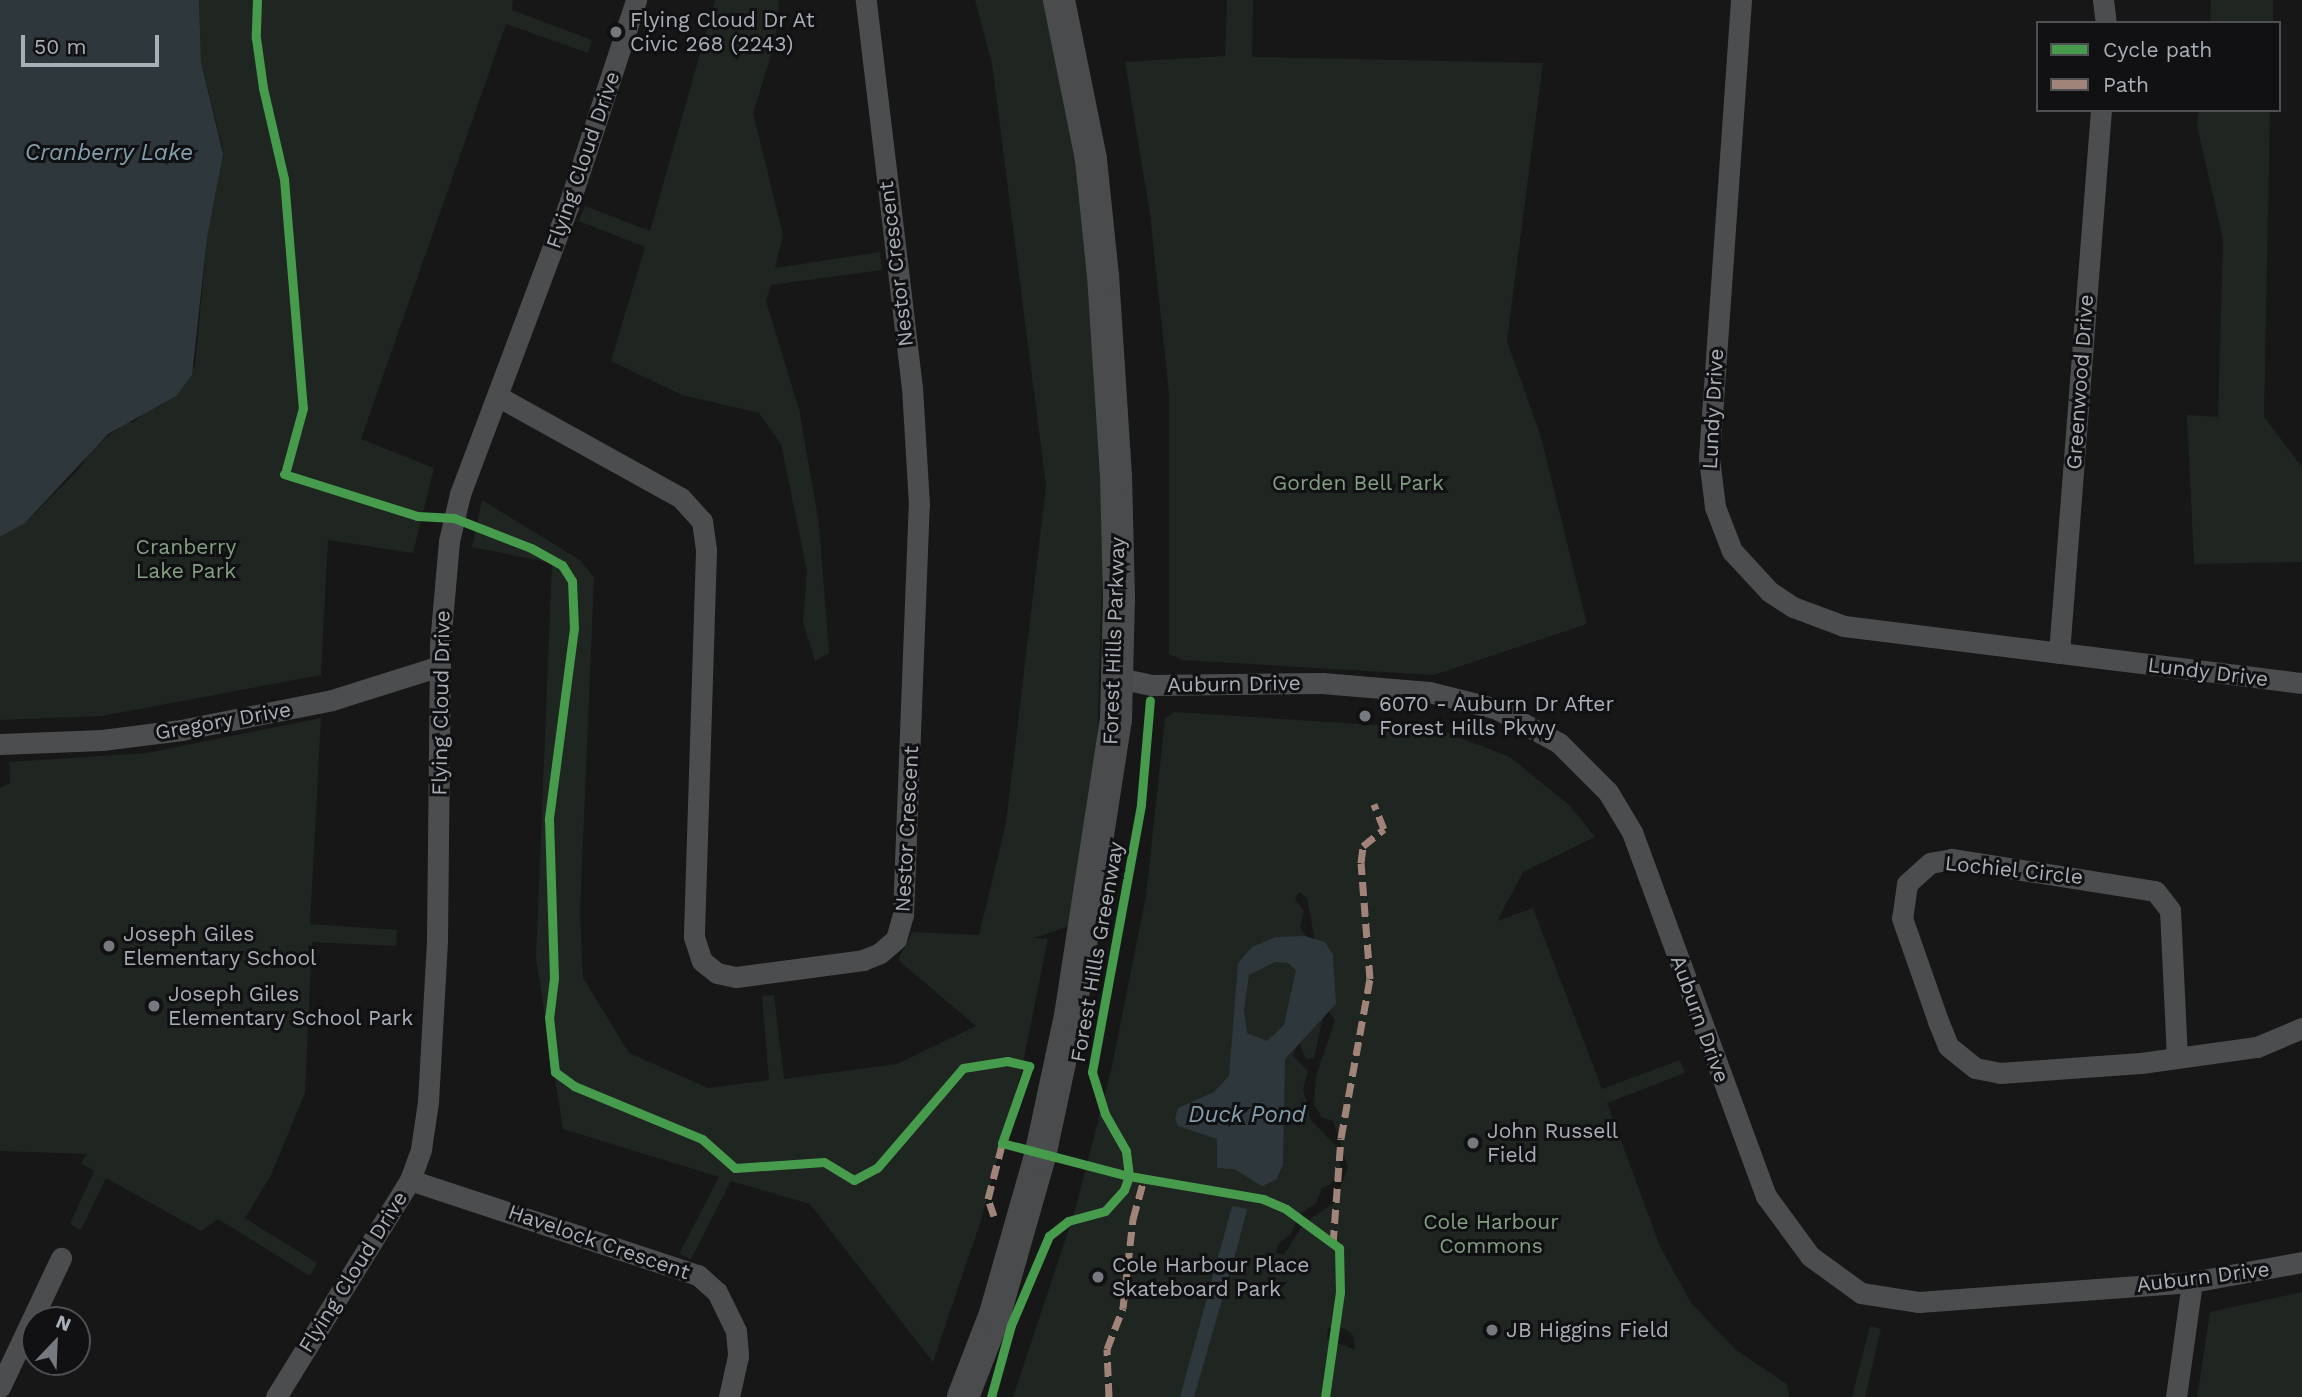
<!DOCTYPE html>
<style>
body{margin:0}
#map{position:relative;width:2302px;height:1397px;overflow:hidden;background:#171717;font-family:"Work Sans",sans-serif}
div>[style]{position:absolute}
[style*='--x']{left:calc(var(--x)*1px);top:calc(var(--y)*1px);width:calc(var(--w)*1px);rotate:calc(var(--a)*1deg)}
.green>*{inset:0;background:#1f2520}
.water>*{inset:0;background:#2e373b}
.street>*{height:21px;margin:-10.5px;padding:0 10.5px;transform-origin:10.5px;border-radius:10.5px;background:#4b4d4f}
.secondary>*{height:32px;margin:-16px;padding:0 16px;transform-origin:16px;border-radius:16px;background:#4a4b4d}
.quiet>*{height:7px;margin-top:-3.5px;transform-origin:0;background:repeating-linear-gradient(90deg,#a18479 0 14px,transparent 0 21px)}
.cycleway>*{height:9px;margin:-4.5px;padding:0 4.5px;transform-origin:4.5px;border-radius:4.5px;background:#469c4c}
.dots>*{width:19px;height:19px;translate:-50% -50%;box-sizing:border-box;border:4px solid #111113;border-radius:50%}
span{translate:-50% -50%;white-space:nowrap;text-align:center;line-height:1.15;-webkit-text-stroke:6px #111113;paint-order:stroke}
.poi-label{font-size:21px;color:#a9afb6}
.left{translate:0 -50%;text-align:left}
.street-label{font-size:21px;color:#a9afb6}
.park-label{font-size:21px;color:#83a082}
.water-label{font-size:23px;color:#839fae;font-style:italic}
.legend{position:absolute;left:2036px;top:21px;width:245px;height:91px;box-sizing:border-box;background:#111113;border:2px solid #4e5054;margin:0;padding:9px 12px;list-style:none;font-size:21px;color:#a9afb6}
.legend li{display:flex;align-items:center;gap:14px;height:35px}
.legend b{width:35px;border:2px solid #4e5054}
.north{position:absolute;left:21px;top:1306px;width:70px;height:70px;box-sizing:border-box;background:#111113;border:2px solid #4e5054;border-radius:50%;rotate:23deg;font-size:19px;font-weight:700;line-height:28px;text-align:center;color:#a9afb6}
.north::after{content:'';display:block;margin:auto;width:24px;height:32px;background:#767a7e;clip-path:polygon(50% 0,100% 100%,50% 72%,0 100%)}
.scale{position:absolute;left:21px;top:35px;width:138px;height:32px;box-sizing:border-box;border:4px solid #a9afb6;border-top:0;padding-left:9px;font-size:21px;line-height:24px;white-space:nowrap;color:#a9afb6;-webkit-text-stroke:5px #111113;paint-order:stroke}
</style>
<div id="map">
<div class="green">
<div style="clip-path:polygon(199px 0,513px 0,512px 10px,592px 40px,588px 53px,506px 24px,361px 439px,434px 468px,413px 553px,328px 540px,321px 675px,102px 716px,0 720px,0 537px,25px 523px,80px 468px,90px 450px,125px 423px,134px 422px,195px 366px,207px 238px,223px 150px,201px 62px)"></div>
<div style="clip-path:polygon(715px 0,779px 0,775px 43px,753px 113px,783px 235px,775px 268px,880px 252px,882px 270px,771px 285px,766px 301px,799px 409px,819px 524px,829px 653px,815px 661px,803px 622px,807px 571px,781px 444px,759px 413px,682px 395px,611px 361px,645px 247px,579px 221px,585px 206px,650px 231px)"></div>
<div style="clip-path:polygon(975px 0,1050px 0,1079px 124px,1108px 394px,1095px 806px,1078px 923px,1034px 938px,1048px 939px,1021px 1073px,981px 1220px,933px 1362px,810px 1204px,731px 1181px,691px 1259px,679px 1254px,719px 1177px,563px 1129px,536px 959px,552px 563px,472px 547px,482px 500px,580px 560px,594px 578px,580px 913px,583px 978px,629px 1053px,708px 1088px,769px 1080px,762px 996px,774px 995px,784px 1079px,897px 1064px,976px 1026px,898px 960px,912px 932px,979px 935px,1006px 823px,1046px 486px,992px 64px)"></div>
<div style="clip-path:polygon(1227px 0,1253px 0,1252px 57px,1543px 63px,1507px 341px,1541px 437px,1587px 624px,1434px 675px,1182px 660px,1169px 654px,1169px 394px,1150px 214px,1125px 62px,1225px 56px)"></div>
<div style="clip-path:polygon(2211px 0,2273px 0,2273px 23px,2210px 23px)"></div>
<div style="clip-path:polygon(2199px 110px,2270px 110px,2264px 417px,2302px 467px,2302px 562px,2194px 564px,2187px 415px,2218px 417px,2223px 239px,2197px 126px)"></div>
<div style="clip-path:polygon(evenodd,1174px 712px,1437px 729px,1510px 757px,1569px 805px,1595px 837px,1523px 872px,1497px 921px,1533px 908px,1602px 1089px,1680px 1060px,1685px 1073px,1607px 1103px,1660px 1246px,1691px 1303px,1736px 1350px,1787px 1384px,1789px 1397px,1013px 1397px,1075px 1210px,1111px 1071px,1146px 896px,1165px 719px,1174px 712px,1299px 892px,1307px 898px,1328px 1010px,1335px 1020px,1316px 1076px,1314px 1104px,1322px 1118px,1333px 1121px,1348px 1167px,1334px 1203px,1304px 1223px,1284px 1255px,1276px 1253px,1278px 1244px,1291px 1234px,1299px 1215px,1316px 1203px,1322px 1188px,1331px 1184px,1341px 1168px,1335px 1145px,1311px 1120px,1303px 1090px,1308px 1071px,1293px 1056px,1299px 1042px,1306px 1059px,1314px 1058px,1323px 1017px,1309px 941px,1300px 927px,1304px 911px,1295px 899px,1299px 892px,1174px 712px,1328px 1328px,1344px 1328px,1353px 1335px,1355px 1350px,1327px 1339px,1328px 1328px)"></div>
<div style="clip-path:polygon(321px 718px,310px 924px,397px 930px,396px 946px,312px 942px,305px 1093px,271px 1175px,245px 1218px,317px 1263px,310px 1276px,218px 1219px,201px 1231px,106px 1178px,81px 1230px,70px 1224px,94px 1171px,81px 1163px,87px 1154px,0 1151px,0 788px,10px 783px,9px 762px,147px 753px)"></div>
<div style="clip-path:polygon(2302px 1292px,2302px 1397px,2197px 1397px,2210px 1312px)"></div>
<div style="clip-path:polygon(1870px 1326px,1881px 1329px,1865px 1397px,1852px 1397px)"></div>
</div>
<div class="water">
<div style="clip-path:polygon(0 0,199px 0,201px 62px,223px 154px,207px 238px,192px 375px,176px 396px,108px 434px,25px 523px,0 537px)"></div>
<div style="clip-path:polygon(evenodd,1304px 936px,1325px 942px,1333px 955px,1336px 1004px,1285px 1059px,1283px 1165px,1276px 1180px,1262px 1186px,1234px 1169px,1217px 1168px,1217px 1139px,1178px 1126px,1175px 1118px,1178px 1108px,1214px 1092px,1229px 1076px,1238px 963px,1252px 947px,1276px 937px,1304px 936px,1275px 962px,1288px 963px,1296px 970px,1284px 1025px,1267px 1041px,1247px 1033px,1244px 1010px,1249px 975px,1275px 962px)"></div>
<div style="clip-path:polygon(1232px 1206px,1247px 1209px,1239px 1241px,1194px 1397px,1180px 1397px)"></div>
</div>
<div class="street">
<div style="--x:1741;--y:0;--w:459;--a:94"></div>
<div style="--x:1709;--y:458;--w:49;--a:83"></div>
<div style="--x:1715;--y:507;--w:47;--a:68.9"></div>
<div style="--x:1732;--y:551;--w:56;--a:47.2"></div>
<div style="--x:1770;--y:592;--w:27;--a:33"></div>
<div style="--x:1793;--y:607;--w:54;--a:20.4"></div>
<div style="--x:1844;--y:626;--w:462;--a:7.1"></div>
<div style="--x:2103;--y:0;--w:23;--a:83"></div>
<div style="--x:499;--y:397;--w:208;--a:29"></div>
<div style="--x:681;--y:498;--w:31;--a:48"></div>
<div style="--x:702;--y:521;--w:30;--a:82"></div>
<div style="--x:706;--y:551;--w:386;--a:91.8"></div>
<div style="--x:694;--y:937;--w:25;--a:72"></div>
<div style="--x:702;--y:961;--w:19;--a:39"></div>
<div style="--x:717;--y:973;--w:19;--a:12"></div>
<div style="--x:736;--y:977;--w:128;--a:-7.6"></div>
<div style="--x:863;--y:960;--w:18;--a:-22"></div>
<div style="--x:880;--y:953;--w:21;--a:-41"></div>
<div style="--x:896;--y:939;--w:25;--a:-74"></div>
<div style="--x:903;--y:915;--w:410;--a:-87.8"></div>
<div style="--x:919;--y:505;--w:117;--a:-93.4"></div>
<div style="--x:912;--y:388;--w:391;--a:-96.8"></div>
<div style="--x:2059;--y:653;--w:545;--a:-85.58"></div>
<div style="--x:1114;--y:677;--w:39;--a:12"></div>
<div style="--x:1152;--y:685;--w:170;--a:-0.7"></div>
<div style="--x:1322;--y:683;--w:107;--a:4.8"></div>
<div style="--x:1429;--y:692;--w:70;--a:14"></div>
<div style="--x:1497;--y:709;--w:71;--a:28.7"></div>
<div style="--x:1559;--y:743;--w:69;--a:45"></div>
<div style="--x:1608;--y:792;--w:47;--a:59"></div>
<div style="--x:1632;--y:832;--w:388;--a:69.8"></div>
<div style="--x:1766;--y:1196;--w:74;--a:53.7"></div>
<div style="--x:1810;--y:1256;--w:63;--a:36"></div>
<div style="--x:1861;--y:1293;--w:59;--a:8.8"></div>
<div style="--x:1919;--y:1302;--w:274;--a:-4.2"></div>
<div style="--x:2192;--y:1282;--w:112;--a:-10.3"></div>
<div style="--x:0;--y:744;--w:102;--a:-2.2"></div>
<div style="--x:102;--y:740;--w:80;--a:-7.2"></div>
<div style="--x:181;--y:730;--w:154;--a:-11.2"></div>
<div style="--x:332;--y:700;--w:113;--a:-17.5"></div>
<div style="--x:2177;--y:1058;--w:148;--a:-92.7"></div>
<div style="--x:2170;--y:910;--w:24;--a:-128"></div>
<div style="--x:2155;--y:891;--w:206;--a:-171"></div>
<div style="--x:1952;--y:859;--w:22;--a:170"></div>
<div style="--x:1930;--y:863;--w:31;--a:138"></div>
<div style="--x:1907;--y:884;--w:34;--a:98"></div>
<div style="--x:1902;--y:918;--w:109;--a:70.7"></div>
<div style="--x:1938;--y:1021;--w:27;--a:68"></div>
<div style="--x:1948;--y:1046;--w:35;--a:39"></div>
<div style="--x:1975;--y:1068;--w:25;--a:11"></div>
<div style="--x:2000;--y:1073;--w:141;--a:-4.1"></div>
<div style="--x:2141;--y:1063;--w:117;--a:-7.9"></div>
<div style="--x:2257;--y:1047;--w:49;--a:-22.9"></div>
<div style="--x:410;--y:1180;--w:303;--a:18.3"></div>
<div style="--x:698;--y:1275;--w:25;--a:42"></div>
<div style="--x:717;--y:1292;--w:43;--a:64"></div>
<div style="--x:736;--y:1331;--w:25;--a:85"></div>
<div style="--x:738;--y:1356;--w:42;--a:102.4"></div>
<div style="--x:0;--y:1387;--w:143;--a:-64.7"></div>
<div style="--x:276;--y:1397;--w:255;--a:-58.3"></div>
<div style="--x:410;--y:1180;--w:33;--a:-70"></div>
<div style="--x:421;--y:1149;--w:48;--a:-81.5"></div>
<div style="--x:428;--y:1102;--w:163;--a:-86.8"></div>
<div style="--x:437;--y:939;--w:295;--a:-89.4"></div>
<div style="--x:440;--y:644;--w:103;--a:-85"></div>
<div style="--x:449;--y:541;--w:48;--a:-76.8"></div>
<div style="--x:460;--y:494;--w:307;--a:-69.4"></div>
<div style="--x:568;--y:207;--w:218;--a:-71.8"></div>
<div style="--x:2176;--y:1397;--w:116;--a:-82.1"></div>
</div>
<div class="secondary">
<div style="--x:963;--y:1397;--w:89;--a:-68.9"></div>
<div style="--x:995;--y:1314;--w:164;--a:-74.1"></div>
<div style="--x:1040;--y:1156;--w:143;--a:-77.9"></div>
<div style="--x:1070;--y:1016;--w:300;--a:-81.2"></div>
<div style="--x:1116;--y:720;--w:122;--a:-88.6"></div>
<div style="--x:1119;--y:598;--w:122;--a:-91.4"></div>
<div style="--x:1116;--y:476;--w:200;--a:-93.7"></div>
<div style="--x:1103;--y:276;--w:118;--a:-95.9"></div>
<div style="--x:1091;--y:159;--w:162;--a:-101.4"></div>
</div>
<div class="quiet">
<div style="--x:994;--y:1216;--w:18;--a:-109"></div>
<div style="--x:988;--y:1199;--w:64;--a:-75.5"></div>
<div style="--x:1333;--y:1244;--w:106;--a:-85.7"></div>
<div style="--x:1341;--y:1138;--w:162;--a:-79.7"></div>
<div style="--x:1370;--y:979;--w:116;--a:-94.4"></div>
<div style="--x:1361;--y:863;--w:17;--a:-83"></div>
<div style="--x:1363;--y:846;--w:27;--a:-39"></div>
<div style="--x:1384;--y:829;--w:27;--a:-112"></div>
<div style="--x:1109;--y:1397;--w:48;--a:-92.4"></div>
<div style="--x:1107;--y:1349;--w:44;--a:-68.7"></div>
<div style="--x:1123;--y:1308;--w:90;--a:-83.6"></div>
<div style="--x:1133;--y:1219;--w:41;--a:-74.6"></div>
</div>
<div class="cycleway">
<div style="--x:257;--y:0;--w:38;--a:92"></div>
<div style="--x:256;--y:38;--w:50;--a:82"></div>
<div style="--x:263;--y:88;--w:93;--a:77"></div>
<div style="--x:284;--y:179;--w:230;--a:85.3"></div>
<div style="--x:303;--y:408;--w:64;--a:105.3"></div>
<div style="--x:284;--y:474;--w:139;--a:17.5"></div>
<div style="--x:417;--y:516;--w:37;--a:3"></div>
<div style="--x:454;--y:518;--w:83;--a:21.3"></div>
<div style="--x:531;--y:548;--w:35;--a:29"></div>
<div style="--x:562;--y:565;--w:19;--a:58"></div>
<div style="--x:572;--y:581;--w:47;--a:87.6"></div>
<div style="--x:574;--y:628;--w:193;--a:97.5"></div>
<div style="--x:549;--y:819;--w:159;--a:88.2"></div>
<div style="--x:554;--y:978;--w:39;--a:97"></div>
<div style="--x:549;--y:1017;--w:55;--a:83.8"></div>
<div style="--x:555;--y:1072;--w:24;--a:36"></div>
<div style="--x:574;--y:1086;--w:139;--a:22.5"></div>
<div style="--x:702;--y:1139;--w:44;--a:41.3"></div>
<div style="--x:735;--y:1168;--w:89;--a:-3.9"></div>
<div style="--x:824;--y:1162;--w:35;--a:31"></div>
<div style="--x:854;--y:1180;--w:26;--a:-28"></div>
<div style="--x:877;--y:1168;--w:132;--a:-49.3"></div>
<div style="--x:963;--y:1068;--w:45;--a:-9"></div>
<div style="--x:1007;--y:1061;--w:23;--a:13"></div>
<div style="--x:1029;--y:1066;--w:82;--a:109.3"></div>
<div style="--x:1002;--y:1143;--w:131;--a:14.6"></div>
<div style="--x:1129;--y:1176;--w:136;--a:9.7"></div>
<div style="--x:1263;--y:1199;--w:25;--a:23"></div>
<div style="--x:1286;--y:1209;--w:66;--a:36.3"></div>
<div style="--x:1339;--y:1248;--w:44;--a:88.7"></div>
<div style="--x:1340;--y:1292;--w:106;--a:98.1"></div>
<div style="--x:991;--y:1397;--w:75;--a:-74.5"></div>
<div style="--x:1011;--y:1325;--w:97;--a:-66.9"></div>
<div style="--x:1049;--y:1236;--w:24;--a:-38"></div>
<div style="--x:1068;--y:1221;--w:38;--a:-15"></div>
<div style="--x:1105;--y:1211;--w:28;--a:-48"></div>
<div style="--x:1124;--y:1190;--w:15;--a:-70"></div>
<div style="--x:1129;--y:1176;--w:25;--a:-97"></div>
<div style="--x:1126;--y:1151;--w:43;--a:-119.6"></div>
<div style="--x:1105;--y:1114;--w:44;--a:-107.2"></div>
<div style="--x:1092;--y:1072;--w:272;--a:-79.6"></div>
<div style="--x:1141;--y:804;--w:104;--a:-85.1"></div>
</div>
<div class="dots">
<div style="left:616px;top:32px;background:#767a7e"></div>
<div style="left:1365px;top:716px;background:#767a7e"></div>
<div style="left:109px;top:946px;background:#767a7e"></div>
<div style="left:154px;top:1006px;background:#767a7e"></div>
<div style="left:1473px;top:1143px;background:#767a7e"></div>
<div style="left:1098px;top:1277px;background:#767a7e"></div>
<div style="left:1492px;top:1330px;background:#767a7e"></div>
</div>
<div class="poi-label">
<span class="left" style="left:630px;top:32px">Flying Cloud Dr At<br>Civic 268 (2243)</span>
<span class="left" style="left:1379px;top:716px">6070 - Auburn Dr After<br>Forest Hills Pkwy</span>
<span class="left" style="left:123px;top:946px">Joseph Giles<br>Elementary School</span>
<span class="left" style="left:168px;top:1006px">Joseph Giles<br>Elementary School Park</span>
<span class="left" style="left:1487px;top:1143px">John Russell<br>Field</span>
<span class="left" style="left:1112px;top:1277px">Cole Harbour Place<br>Skateboard Park</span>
<span class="left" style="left:1506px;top:1330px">JB Higgins Field</span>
</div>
<div class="street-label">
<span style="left:583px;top:160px;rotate:-71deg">Flying Cloud Drive</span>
<span style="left:896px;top:264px;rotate:-97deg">Nestor Crescent</span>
<span style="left:2080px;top:382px;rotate:-86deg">Greenwood Drive</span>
<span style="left:1713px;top:409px;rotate:-87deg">Lundy Drive</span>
<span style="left:1114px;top:641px;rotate:-88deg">Forest Hills Parkway</span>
<span style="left:2208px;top:672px;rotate:7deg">Lundy Drive</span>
<span style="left:1234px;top:684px;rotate:-1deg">Auburn Drive</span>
<span style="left:441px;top:703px;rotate:-89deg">Flying Cloud Drive</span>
<span style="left:223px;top:721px;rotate:-10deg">Gregory Drive</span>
<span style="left:907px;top:829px;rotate:-87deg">Nestor Crescent</span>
<span style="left:2014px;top:870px;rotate:6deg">Lochiel Circle</span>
<span style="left:1097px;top:952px;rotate:-80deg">Forest Hills Greenway</span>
<span style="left:1700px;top:1019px;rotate:70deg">Auburn Drive</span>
<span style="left:599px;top:1242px;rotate:19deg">Havelock Crescent</span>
<span style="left:353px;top:1272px;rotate:-58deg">Flying Cloud Drive</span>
<span style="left:2203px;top:1277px;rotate:-7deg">Auburn Drive</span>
</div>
<div class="park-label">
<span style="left:1358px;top:483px">Gorden Bell Park</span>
<span style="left:186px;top:559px">Cranberry<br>Lake Park</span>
<span style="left:1491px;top:1234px">Cole Harbour<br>Commons</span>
</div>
<div class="water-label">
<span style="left:109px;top:153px">Cranberry Lake</span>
<span style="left:1247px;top:1115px">Duck Pond</span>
</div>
<ul class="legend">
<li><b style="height:9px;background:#469c4c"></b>Cycle path</li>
<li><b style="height:9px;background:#a18479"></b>Path</li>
</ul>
<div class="north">N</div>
<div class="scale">50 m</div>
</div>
